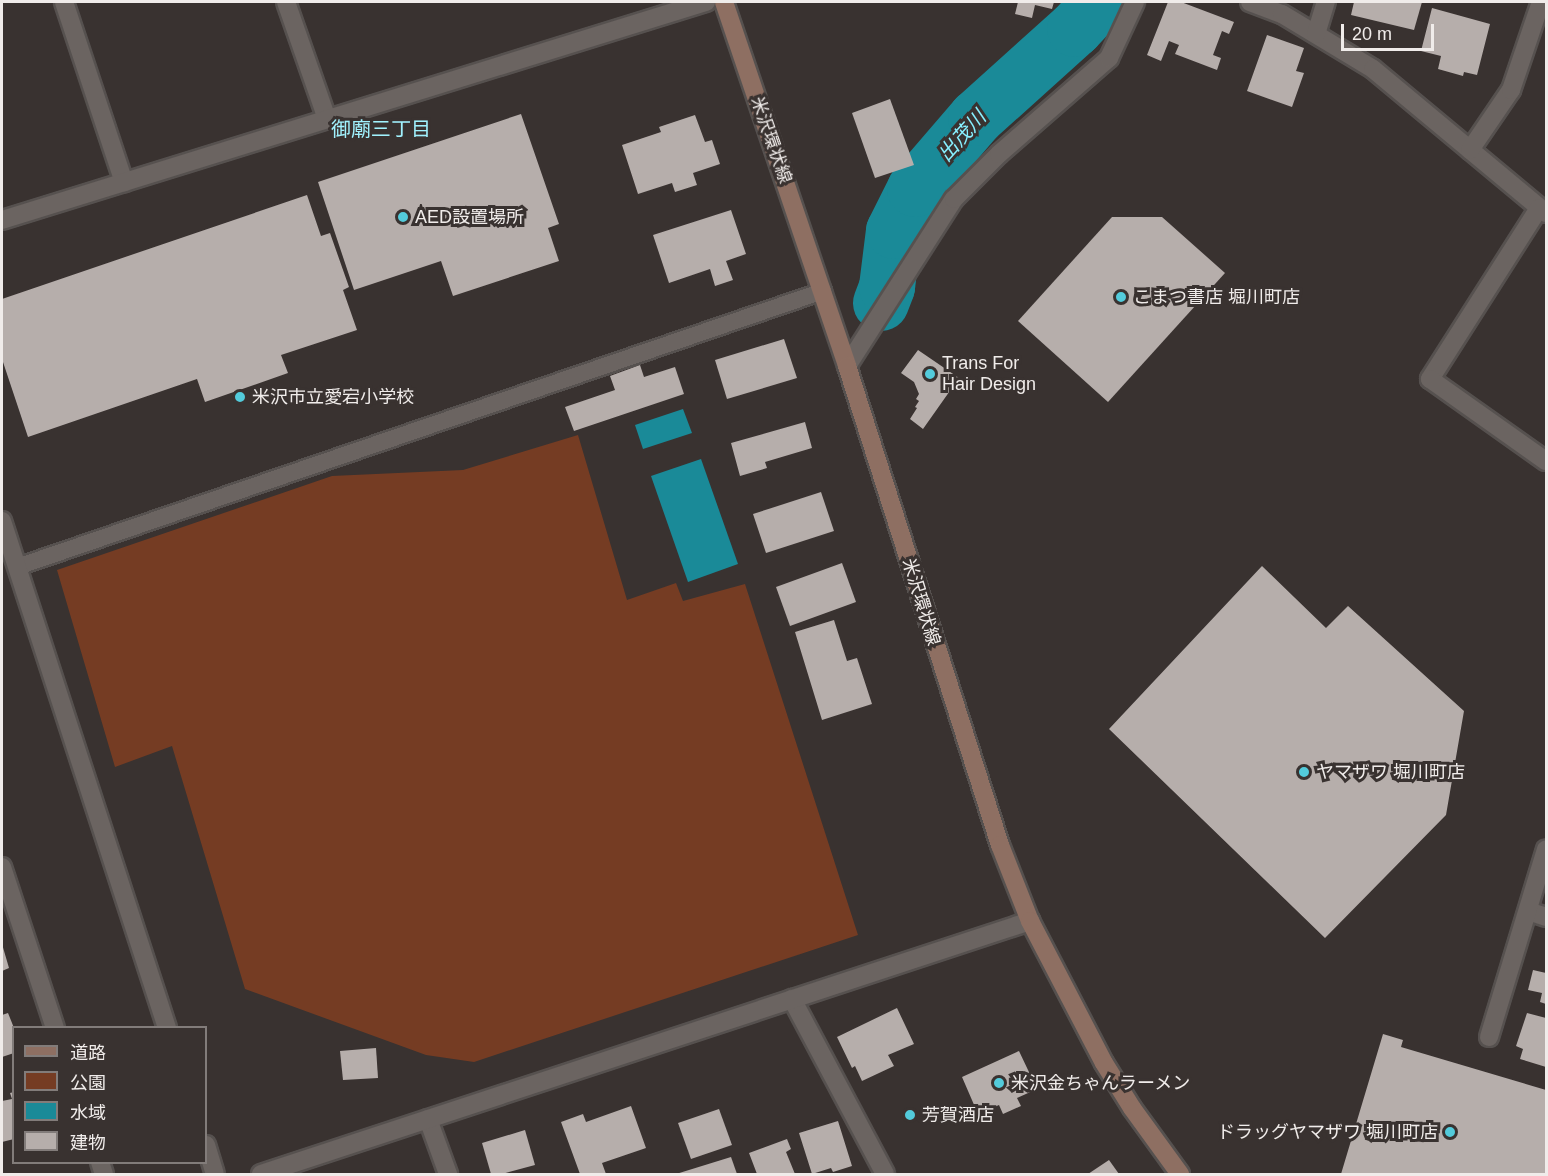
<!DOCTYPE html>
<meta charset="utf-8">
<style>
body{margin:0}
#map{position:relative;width:1548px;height:1176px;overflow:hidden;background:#393230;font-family:Helvetica,"Noto Sans JP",sans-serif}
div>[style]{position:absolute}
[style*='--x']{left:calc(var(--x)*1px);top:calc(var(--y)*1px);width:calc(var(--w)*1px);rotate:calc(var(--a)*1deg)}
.green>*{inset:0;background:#753c23}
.water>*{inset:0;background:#1a8a98}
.river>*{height:56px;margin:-28px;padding:0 28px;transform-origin:28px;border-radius:28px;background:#1a8a98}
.building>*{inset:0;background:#b6aeab}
.roads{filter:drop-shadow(2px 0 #56514f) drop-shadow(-2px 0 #56514f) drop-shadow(0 2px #56514f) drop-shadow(0 -2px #56514f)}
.service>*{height:16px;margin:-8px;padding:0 8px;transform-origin:8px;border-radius:8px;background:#6b6461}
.minor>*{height:18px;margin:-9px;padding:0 9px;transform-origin:9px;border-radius:9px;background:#6b6461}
.tertiary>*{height:18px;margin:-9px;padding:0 9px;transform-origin:9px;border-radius:9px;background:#6b6461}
.secondary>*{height:18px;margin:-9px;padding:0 9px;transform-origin:9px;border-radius:9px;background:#8e6f62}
.dots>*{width:16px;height:16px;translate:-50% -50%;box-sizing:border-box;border:3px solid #393230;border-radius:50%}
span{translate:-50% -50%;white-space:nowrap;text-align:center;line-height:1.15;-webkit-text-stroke:6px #393230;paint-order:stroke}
.street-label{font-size:18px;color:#f0ecea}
.poi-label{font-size:18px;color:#f0ecea}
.left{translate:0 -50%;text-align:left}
.right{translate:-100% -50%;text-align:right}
.neighbourhood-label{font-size:20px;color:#a1f2fe}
.water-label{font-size:20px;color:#87f0ff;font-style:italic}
.frame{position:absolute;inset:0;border:3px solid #f0ecea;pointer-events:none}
.legend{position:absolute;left:12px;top:1026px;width:195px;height:138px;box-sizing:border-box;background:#393230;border:2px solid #827c7a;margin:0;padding:8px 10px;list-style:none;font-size:18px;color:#f0ecea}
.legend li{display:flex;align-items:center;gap:12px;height:30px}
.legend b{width:30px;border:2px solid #827c7a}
.scale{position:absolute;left:1341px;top:24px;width:93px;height:27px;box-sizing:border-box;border:3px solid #f0ecea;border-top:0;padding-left:8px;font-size:18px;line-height:21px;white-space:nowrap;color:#f0ecea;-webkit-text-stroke:4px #393230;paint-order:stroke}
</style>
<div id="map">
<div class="green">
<div style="clip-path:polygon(578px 435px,627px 600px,676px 583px,683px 601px,745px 584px,858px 935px,474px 1062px,426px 1055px,245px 989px,172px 746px,115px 767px,57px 570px,332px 476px,463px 470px)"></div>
</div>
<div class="water">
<div style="clip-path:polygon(683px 409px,692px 433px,643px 449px,635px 425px)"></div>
<div style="clip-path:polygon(701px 459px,738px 564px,688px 582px,651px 476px)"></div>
</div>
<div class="river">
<div style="--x:881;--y:303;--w:17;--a:-69"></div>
<div style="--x:887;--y:287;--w:56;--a:-82.9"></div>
<div style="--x:894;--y:231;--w:47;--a:-63.4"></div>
<div style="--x:915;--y:189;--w:94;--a:-49.3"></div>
<div style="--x:976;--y:118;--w:133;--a:-42"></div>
<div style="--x:1075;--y:29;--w:37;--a:-47"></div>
</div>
<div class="building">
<div style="clip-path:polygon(1018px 2px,1054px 2px,1052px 9px,1035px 5px,1032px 18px,1015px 14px)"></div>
<div style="clip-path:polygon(1168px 2px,1181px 2px,1234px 22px,1229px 34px,1222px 31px,1213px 55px,1221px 58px,1217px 70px,1175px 54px,1179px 45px,1169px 41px,1161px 61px,1147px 55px)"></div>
<div style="clip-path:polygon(1354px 2px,1422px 2px,1414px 30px,1351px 15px)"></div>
<div style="clip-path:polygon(1432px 8px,1490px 24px,1477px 75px,1464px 72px,1463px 76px,1438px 69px,1441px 56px,1421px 51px)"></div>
<div style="clip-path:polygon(1267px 35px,1304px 48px,1296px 71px,1304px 73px,1292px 107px,1247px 91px)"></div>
<div style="clip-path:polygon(890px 99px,914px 165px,875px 178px,852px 113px)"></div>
<div style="clip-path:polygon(521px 114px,559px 224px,548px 228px,559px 261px,453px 296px,441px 261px,354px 290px,318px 182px)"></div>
<div style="clip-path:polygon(695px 115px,705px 142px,712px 140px,720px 164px,693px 173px,697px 185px,675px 192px,672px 183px,638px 194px,622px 145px,661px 132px,659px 127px)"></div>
<div style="clip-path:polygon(307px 195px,321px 236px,330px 233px,349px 287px,343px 290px,357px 330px,281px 355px,288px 373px,205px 402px,197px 379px,28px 437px,2px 359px,2px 299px)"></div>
<div style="clip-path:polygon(731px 210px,746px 254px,726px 261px,733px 280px,715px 286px,710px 269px,669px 283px,653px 235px)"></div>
<div style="clip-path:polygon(1112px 217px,1162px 217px,1225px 273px,1108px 402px,1018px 321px)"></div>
<div style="clip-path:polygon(784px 339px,797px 378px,727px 399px,715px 360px)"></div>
<div style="clip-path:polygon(918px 350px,959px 378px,923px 429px,910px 419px,917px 408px,915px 407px,919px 401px,916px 399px,919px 394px,914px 382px,901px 373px)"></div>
<div style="clip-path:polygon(640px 365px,644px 377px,675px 367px,684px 394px,574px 431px,565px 407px,615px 390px,610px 376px)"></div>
<div style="clip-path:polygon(805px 422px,812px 448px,765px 462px,767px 468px,740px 476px,731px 443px)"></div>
<div style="clip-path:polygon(821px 492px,834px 531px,766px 553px,753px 514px)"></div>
<div style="clip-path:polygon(842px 563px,856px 602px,790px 626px,776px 587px)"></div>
<div style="clip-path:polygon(1262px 566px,1326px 628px,1348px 606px,1464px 711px,1446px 815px,1325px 938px,1109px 729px)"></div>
<div style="clip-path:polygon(834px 620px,847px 661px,857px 658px,872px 704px,822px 720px,795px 632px)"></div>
<div style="clip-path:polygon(2px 944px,9px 968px,2px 971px)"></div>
<div style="clip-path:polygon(1533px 970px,1546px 973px,1546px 1004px,1540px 1002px,1542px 993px,1528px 990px)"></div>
<div style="clip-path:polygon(897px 1008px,914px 1044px,888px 1055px,894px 1066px,862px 1081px,855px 1066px,852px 1068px,837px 1037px)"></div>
<div style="clip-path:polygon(8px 1013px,14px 1028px,14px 1053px,2px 1057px,2px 1015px)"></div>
<div style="clip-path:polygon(1527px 1013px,1546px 1018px,1546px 1067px,1520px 1059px,1523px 1049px,1516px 1046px)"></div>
<div style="clip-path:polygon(1383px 1034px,1403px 1040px,1401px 1047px,1546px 1090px,1546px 1174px,1341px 1174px)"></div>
<div style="clip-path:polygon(376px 1048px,378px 1078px,343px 1080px,340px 1051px)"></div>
<div style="clip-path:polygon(1019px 1051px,1037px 1089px,1017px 1098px,1021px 1106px,1003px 1114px,999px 1105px,978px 1114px,962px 1077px)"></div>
<div style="clip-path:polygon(14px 1092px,14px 1139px,2px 1142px,2px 1101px,12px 1099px,10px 1093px)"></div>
<div style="clip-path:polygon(631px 1106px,646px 1148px,602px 1163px,606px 1174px,580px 1174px,561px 1122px,583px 1114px,586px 1122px)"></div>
<div style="clip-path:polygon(719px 1109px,732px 1145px,691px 1159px,678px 1123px)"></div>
<div style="clip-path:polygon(838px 1121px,852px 1166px,833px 1172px,831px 1168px,812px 1174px,799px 1133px)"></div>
<div style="clip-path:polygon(525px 1130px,535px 1165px,502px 1174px,491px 1174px,482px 1143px)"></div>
<div style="clip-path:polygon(787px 1139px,791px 1149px,786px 1152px,795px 1174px,757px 1174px,749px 1153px)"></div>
<div style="clip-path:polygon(731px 1157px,737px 1174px,676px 1174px)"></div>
<div style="clip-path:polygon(1109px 1160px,1119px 1174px,1088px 1174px)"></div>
</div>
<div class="roads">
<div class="service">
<div style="--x:17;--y:567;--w:852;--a:-18.9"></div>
</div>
<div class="minor">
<div style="--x:64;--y:2;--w:190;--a:71.6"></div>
<div style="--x:286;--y:2;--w:124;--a:70.7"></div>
<div style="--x:1250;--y:2;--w:34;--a:21"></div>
<div style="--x:1282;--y:14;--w:106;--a:31.1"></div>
<div style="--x:1373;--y:69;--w:225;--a:39.8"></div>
<div style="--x:1316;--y:34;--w:34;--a:-73"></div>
<div style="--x:1470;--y:150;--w:73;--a:-55.7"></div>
<div style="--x:1511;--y:90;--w:93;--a:-71.2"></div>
<div style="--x:1539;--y:208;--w:203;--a:122.5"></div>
<div style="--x:1430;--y:379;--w:142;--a:35.3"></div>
<div style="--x:2;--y:220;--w:737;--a:-17.21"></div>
<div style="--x:847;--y:366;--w:198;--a:-57.4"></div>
<div style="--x:954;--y:199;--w:64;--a:-45"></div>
<div style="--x:999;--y:154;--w:146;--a:-41.1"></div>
<div style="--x:1109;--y:58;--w:62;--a:-65.1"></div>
<div style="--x:2;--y:867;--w:169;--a:71.8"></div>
<div style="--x:1528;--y:911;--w:19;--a:18"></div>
<div style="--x:792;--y:999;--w:198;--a:62"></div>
<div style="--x:1489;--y:1037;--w:196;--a:-73.1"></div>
<div style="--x:428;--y:1119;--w:59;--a:70"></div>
<div style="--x:100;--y:1162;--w:13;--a:72"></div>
</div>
<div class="tertiary">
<div style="--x:2;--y:521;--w:533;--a:71.97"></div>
<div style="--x:206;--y:1145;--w:30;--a:73"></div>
<div style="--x:261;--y:1174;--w:810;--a:-18.21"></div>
</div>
<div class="secondary">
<div style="--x:724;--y:2;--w:384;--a:71.3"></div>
<div style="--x:847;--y:366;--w:503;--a:72.29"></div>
<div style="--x:1000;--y:845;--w:82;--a:68.5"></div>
<div style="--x:1030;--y:921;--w:160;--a:62.5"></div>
<div style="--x:1104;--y:1063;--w:53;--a:58.1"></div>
<div style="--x:1132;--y:1108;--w:82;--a:54"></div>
</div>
</div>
<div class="dots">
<div style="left:403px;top:217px;background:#53cbdb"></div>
<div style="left:1121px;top:297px;background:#53cbdb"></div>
<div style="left:930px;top:374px;background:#53cbdb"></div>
<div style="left:240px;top:397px;background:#53cbdb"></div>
<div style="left:1304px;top:772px;background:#53cbdb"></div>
<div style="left:999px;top:1083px;background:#53cbdb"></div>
<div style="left:910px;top:1115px;background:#53cbdb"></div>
<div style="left:1450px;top:1132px;background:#53cbdb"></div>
</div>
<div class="street-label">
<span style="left:771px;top:140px;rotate:71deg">米沢環状線</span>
<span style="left:921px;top:602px;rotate:73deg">米沢環状線</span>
</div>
<div class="poi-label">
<span class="left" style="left:415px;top:217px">AED設置場所</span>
<span class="left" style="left:1133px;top:297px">こまつ書店 堀川町店</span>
<span class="left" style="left:942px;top:374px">Trans For<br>Hair Design</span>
<span class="left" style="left:252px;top:397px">米沢市立愛宕小学校</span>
<span class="left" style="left:1316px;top:772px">ヤマザワ 堀川町店</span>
<span class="left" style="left:1011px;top:1083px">米沢金ちゃんラーメン</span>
<span class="left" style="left:922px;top:1115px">芳賀酒店</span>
<span class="right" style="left:1438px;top:1132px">ドラッグヤマザワ 堀川町店</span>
</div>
<div class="neighbourhood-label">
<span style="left:381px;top:129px">御廟三丁目</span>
</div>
<div class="water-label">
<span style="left:962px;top:136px;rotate:-48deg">出茂川</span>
</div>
<div class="frame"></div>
<ul class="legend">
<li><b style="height:8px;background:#8e6f62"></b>道路</li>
<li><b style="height:16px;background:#753c23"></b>公園</li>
<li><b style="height:16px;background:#1a8a98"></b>水域</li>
<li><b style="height:16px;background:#b6aeab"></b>建物</li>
</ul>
<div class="scale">20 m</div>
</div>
